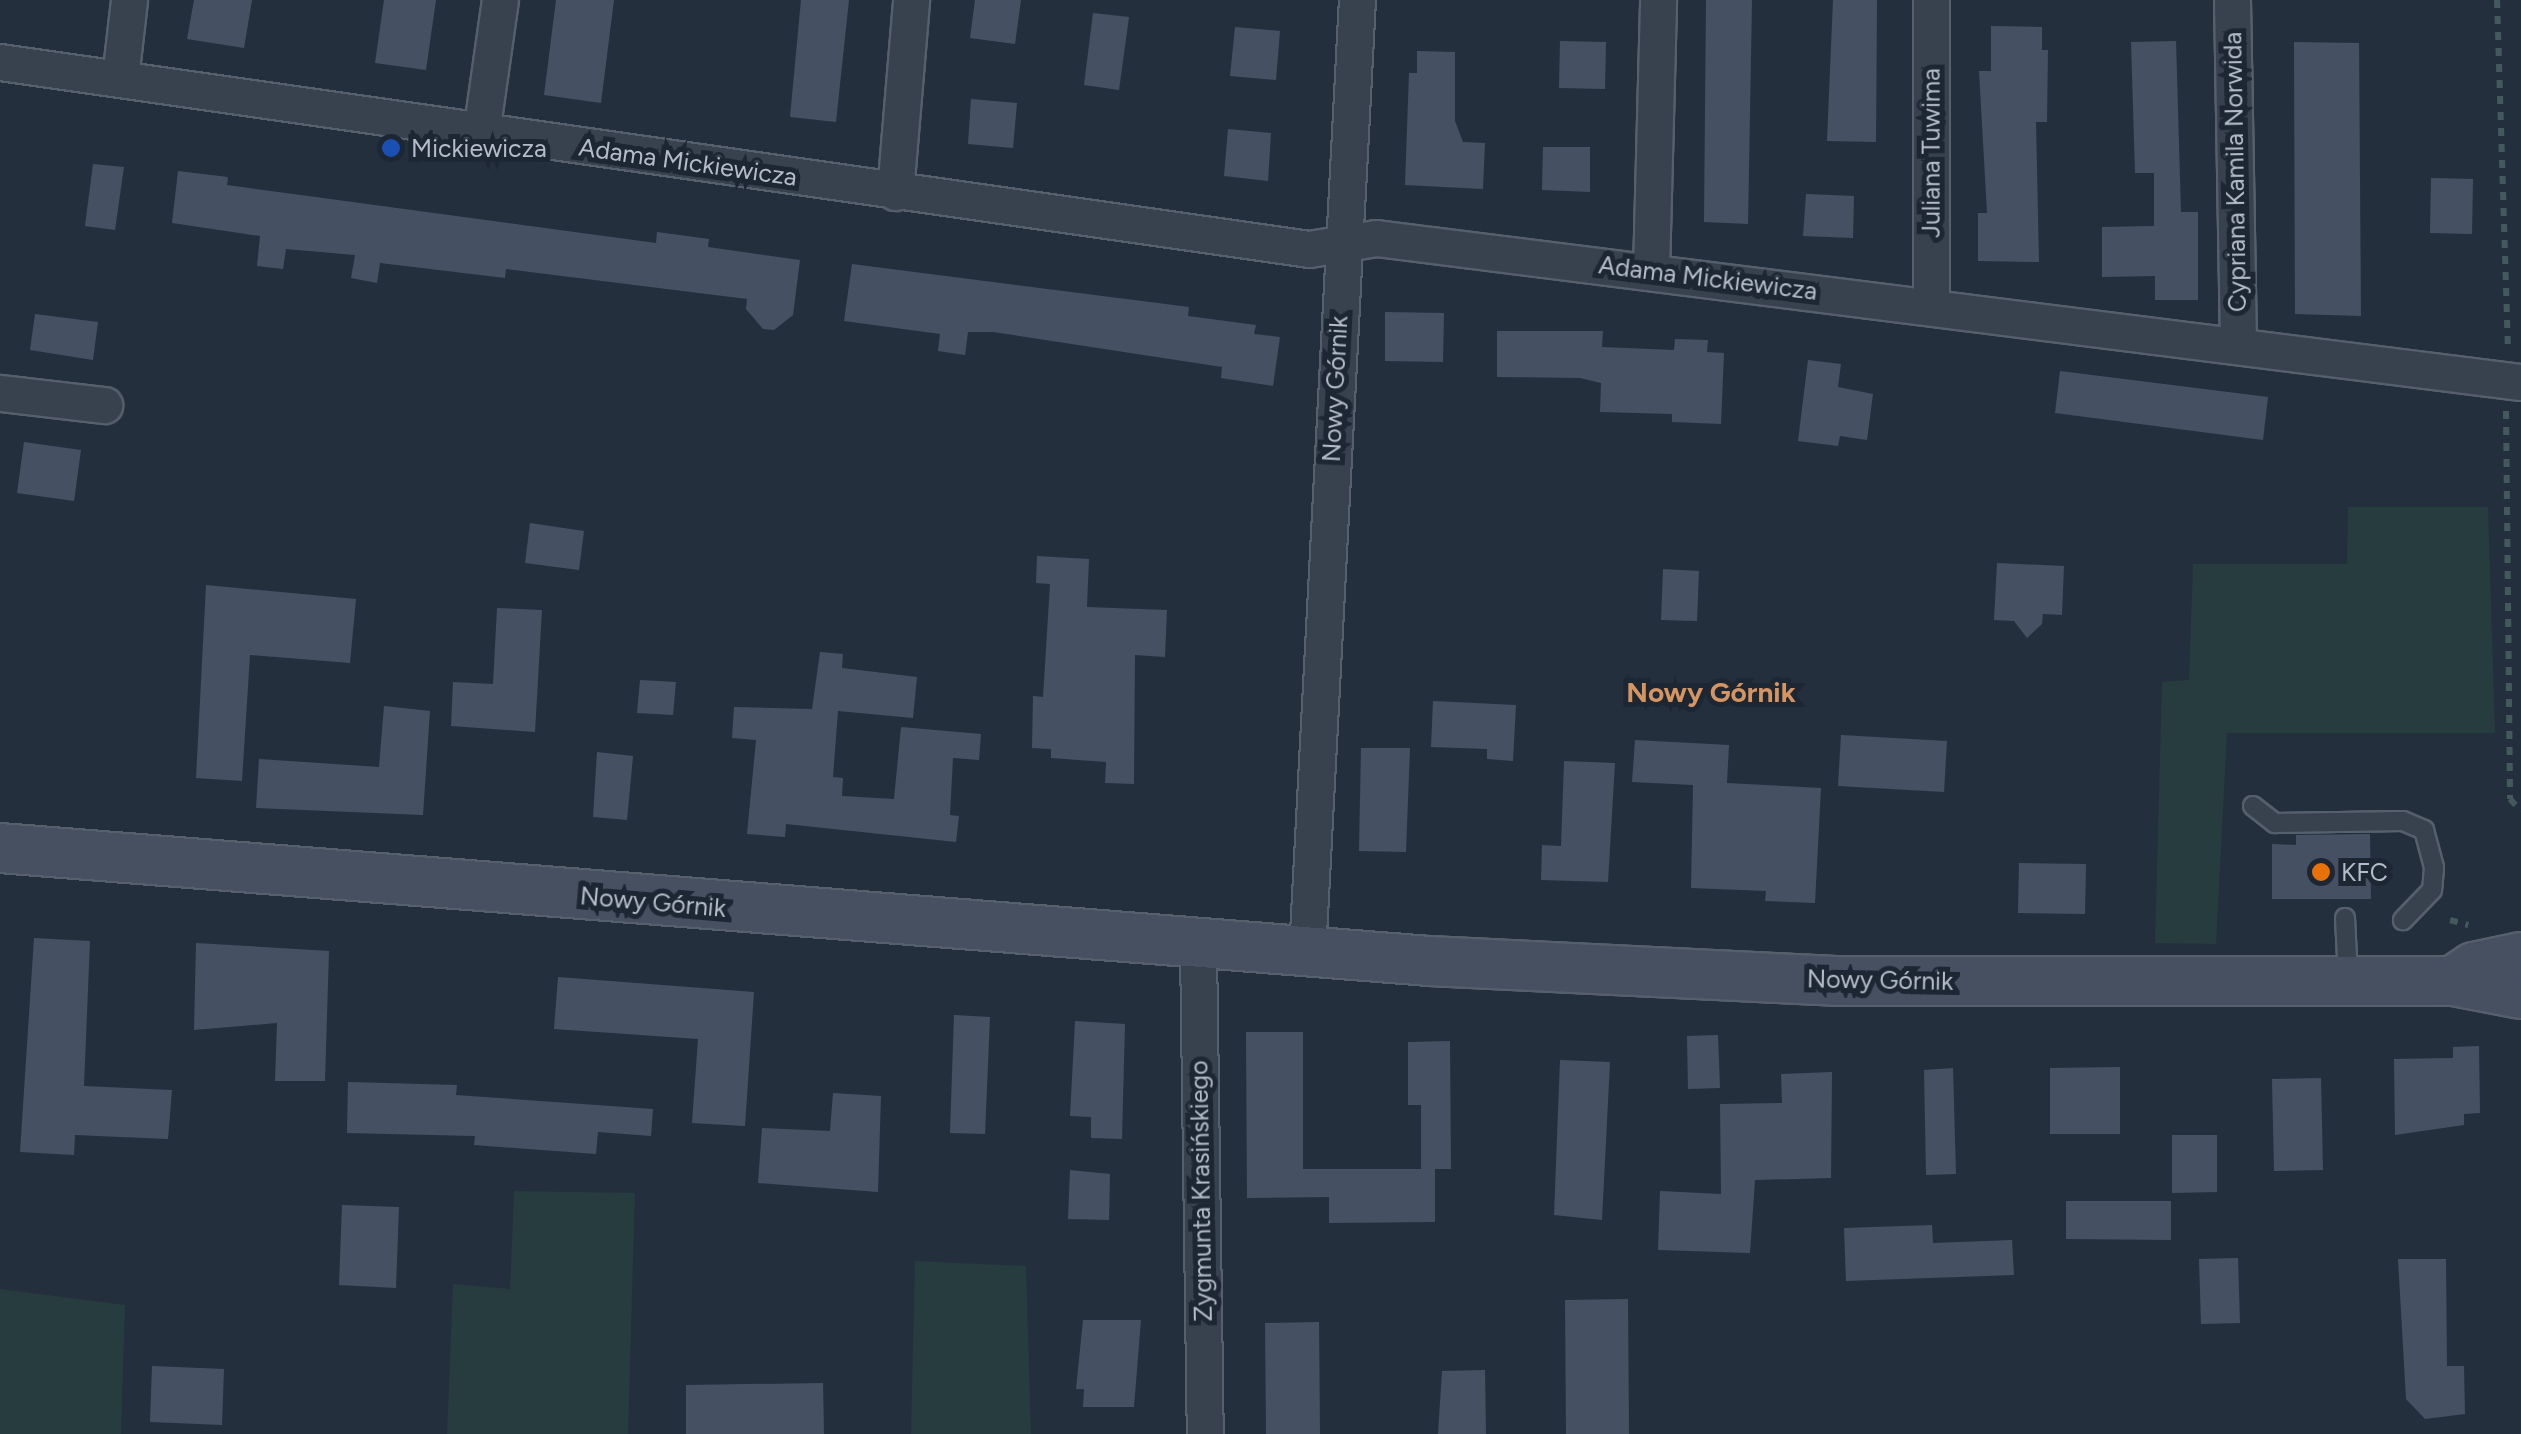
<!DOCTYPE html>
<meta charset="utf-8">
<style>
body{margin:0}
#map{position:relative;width:2521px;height:1434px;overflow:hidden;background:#242f3e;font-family:Figtree,sans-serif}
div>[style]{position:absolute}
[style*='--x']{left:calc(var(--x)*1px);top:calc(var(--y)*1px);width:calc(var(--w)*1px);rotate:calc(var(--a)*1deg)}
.green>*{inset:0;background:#263c3f}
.building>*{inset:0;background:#455162}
.path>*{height:6px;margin-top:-3px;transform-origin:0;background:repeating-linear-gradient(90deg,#44595c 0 8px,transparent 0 16px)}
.roads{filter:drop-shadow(2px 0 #565f6c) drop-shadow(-2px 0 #565f6c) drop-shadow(0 2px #565f6c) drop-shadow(0 -2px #565f6c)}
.lane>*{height:18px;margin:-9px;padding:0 9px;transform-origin:9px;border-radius:9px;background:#38414e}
.street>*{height:35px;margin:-17.5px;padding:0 17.5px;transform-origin:17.5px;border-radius:17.5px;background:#38414e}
.secondary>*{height:48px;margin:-24px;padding:0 24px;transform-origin:24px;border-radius:24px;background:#465061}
.dots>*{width:28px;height:28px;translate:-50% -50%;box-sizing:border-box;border:5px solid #1d2633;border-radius:50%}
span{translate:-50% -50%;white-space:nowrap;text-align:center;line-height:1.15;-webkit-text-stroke:10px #1d2633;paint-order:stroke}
.poi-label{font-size:25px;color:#b4bcc9}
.left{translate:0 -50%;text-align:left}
.street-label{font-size:25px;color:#b4bcc9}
.neighbourhood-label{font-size:28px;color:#d59563;font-weight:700}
</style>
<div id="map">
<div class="green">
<div style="clip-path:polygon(2348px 507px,2488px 507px,2495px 733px,2227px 733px,2216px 944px,2155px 943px,2162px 682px,2189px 680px,2193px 564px,2347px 564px)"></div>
<div style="clip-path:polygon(514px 1191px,635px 1193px,628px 1434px,447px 1434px,453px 1284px,510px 1289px)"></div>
<div style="clip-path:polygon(915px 1261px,1026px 1266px,1031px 1434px,911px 1434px)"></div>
<div style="clip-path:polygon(0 1289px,125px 1305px,121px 1434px,0 1434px)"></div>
</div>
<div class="building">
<div style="clip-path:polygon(194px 0,252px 0,244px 48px,187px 39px)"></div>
<div style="clip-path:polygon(384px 0,436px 0,426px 70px,375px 63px)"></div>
<div style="clip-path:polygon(556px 0,614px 0,601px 103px,544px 95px)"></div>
<div style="clip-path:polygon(801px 0,849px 0,836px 122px,790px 117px)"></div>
<div style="clip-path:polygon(975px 0,1021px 0,1015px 44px,970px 38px)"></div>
<div style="clip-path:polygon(1706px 0,1752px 0,1748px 224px,1704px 222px)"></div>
<div style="clip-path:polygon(1833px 0,1877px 0,1876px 142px,1827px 141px)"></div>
<div style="clip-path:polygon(1093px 13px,1129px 17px,1119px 90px,1084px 85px)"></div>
<div style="clip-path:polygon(1991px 26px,2042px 27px,2042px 50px,2048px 50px,2047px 122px,2036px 122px,2039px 262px,1978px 261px,1978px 213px,1987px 213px,1979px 71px,1991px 71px)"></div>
<div style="clip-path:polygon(1235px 27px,1280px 31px,1276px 80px,1230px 76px)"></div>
<div style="clip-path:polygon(1560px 41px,1606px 42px,1605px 89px,1559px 88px)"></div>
<div style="clip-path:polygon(2176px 41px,2181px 212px,2198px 212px,2198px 300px,2155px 300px,2155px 276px,2102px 277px,2102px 227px,2154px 226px,2154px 173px,2135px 173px,2131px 42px)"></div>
<div style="clip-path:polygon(2294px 42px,2359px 43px,2361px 316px,2295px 314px)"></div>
<div style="clip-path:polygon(1417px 51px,1455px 52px,1455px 121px,1463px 142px,1485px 143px,1483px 189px,1405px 185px,1409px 73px,1417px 73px)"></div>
<div style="clip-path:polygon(971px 99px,1017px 103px,1013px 148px,968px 144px)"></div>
<div style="clip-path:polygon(1228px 129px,1271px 133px,1268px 181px,1224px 176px)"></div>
<div style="clip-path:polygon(1543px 147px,1590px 147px,1590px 192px,1542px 190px)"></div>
<div style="clip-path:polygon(93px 164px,124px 167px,115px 230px,85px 226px)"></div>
<div style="clip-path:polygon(178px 171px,228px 177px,227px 185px,656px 243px,657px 232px,709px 239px,708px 247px,800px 260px,793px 315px,774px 330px,763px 329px,746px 309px,747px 299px,506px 269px,505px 278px,380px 263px,377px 283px,351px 278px,355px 255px,286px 249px,283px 269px,257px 266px,260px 236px,172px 223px)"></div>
<div style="clip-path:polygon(2431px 178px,2473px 179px,2472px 234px,2430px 233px)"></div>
<div style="clip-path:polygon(1806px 194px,1854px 196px,1853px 238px,1803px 236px)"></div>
<div style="clip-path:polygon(852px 264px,1189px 307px,1188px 316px,1256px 325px,1254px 334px,1280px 337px,1273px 386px,1221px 378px,1222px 367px,993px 332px,968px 332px,965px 355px,938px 351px,940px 334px,844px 321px)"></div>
<div style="clip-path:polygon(1385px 312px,1444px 313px,1443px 362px,1385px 361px)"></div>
<div style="clip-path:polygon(35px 314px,98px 322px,93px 360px,30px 350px)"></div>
<div style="clip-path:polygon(1497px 331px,1603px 331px,1602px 347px,1674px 350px,1675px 339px,1708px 340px,1707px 352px,1724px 353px,1721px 424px,1672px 422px,1672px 414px,1600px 412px,1601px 383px,1580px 378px,1497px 377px)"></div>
<div style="clip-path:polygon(1808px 360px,1841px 364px,1838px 387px,1873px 394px,1867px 440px,1840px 436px,1838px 446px,1798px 441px)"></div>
<div style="clip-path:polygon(2060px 371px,2268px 397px,2263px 440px,2055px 413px)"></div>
<div style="clip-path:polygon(24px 442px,81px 450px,74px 501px,17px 493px)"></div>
<div style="clip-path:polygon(530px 523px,584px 531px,579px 570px,525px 563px)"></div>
<div style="clip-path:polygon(1037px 556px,1089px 559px,1087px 607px,1167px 610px,1165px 657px,1135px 655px,1134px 784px,1105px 783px,1106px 762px,1051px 758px,1051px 749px,1032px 748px,1033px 696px,1043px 697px,1050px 584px,1036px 583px)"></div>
<div style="clip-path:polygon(1997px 563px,2064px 566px,2062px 615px,2043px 614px,2042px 624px,2027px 638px,2014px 621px,1994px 620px)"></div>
<div style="clip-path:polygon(1663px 569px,1699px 571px,1697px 621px,1661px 620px)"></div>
<div style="clip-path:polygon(206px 585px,356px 599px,350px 663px,250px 655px,242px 781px,196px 778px)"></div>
<div style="clip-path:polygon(497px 608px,542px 610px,535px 732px,451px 726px,453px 682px,493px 684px)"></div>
<div style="clip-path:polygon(820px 652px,843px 654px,842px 668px,917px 677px,913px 718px,838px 711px,833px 777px,843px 778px,842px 796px,894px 799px,901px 727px,981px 734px,979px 760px,953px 758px,950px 815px,959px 816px,956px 842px,786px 824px,785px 837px,747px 834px,756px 740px,732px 738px,734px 707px,812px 709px)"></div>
<div style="clip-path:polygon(640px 680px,676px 682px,673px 715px,637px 713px)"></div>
<div style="clip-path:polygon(1433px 701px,1516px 705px,1513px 761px,1487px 759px,1487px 749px,1431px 747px)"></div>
<div style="clip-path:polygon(384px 706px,430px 711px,423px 815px,256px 808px,259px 759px,379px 767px)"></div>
<div style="clip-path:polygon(1841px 735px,1947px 741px,1944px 792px,1838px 786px)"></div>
<div style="clip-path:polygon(1635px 740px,1729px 745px,1727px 783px,1821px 788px,1815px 903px,1765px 901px,1766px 891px,1691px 888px,1693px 785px,1632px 782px)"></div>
<div style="clip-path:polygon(1361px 748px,1410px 748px,1406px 852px,1359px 851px)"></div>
<div style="clip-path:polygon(597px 752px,633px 756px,627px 820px,593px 817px)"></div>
<div style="clip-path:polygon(1564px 761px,1615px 763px,1608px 882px,1541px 880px,1542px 845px,1561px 846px)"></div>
<div style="clip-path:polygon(2370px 834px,2371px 899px,2272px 899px,2272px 844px,2296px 845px,2296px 835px)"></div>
<div style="clip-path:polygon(2019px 863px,2086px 864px,2085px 914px,2018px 913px)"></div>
<div style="clip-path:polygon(34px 938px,90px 941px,84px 1086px,172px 1090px,168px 1139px,75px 1135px,74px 1155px,20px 1152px)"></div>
<div style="clip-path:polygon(196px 943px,329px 951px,325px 1081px,275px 1081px,277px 1023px,194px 1030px)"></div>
<div style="clip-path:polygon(558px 977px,754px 992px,745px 1126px,692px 1123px,698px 1039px,554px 1029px)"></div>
<div style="clip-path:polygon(954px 1015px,990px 1017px,985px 1134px,950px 1133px)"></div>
<div style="clip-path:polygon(1075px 1021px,1125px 1024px,1122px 1139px,1091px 1138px,1091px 1117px,1070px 1116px)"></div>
<div style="clip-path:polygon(1246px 1032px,1303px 1032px,1303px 1169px,1435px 1169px,1435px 1222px,1329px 1223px,1329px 1197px,1247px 1198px)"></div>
<div style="clip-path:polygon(1718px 1035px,1720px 1088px,1688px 1089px,1687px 1036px)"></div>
<div style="clip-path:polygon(1450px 1041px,1451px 1169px,1421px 1169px,1421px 1105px,1408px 1105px,1408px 1042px)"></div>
<div style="clip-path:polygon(2479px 1046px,2480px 1113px,2464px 1114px,2464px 1125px,2395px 1135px,2394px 1059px,2453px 1058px,2453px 1047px)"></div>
<div style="clip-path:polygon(1560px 1060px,1610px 1062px,1602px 1220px,1554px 1215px)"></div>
<div style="clip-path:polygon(2120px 1067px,2120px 1134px,2050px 1134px,2050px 1068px)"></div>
<div style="clip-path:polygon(1953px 1068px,1956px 1174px,1926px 1175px,1924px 1070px)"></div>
<div style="clip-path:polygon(1832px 1072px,1831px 1178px,1755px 1180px,1750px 1253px,1658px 1250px,1660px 1191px,1721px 1194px,1720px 1104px,1782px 1103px,1781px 1074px)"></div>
<div style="clip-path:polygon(2321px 1078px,2323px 1170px,2274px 1171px,2272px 1079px)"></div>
<div style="clip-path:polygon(348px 1082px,457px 1085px,456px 1095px,653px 1109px,651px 1136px,598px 1132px,596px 1154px,474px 1145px,475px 1136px,347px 1133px)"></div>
<div style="clip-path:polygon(833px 1093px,881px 1096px,878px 1192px,758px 1183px,762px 1128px,830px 1131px)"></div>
<div style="clip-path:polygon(2172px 1135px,2217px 1135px,2217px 1192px,2172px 1193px)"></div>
<div style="clip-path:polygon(1070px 1170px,1110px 1174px,1109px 1220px,1068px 1219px)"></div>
<div style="clip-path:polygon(2066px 1201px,2171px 1201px,2171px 1240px,2066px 1239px)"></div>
<div style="clip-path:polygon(342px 1205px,399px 1207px,396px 1288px,339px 1285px)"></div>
<div style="clip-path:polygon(1932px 1225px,1933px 1243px,2012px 1240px,2014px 1275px,1846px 1281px,1844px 1228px)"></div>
<div style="clip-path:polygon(2238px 1258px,2240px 1323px,2201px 1324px,2199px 1259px)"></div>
<div style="clip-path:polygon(2398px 1259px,2446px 1259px,2447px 1366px,2464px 1366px,2465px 1414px,2425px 1419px,2406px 1399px)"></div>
<div style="clip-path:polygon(1628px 1299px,1629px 1434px,1566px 1434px,1565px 1300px)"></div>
<div style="clip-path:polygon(1083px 1320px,1141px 1320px,1134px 1407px,1083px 1407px,1084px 1389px,1076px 1389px)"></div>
<div style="clip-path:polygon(1319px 1322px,1320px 1434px,1266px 1434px,1265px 1323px)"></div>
<div style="clip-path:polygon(152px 1366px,224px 1369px,222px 1425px,150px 1422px)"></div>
<div style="clip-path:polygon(1485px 1370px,1486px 1434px,1438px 1434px,1442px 1371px)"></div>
<div style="clip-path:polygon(823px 1383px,824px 1434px,686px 1434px,686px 1385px)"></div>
</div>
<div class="path">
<div style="--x:2497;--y:0;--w:349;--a:88.2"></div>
<div style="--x:2506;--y:411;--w:388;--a:89.4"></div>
<div style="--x:2510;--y:799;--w:16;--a:47"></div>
<div style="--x:2450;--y:920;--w:19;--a:16"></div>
</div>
<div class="roads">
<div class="lane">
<div style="--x:2253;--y:806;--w:28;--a:38"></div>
<div style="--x:2275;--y:823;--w:128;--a:-0.9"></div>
<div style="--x:2403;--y:821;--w:23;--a:23"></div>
<div style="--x:2424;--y:830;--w:39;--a:75"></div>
<div style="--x:2434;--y:868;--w:22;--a:95"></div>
<div style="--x:2432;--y:890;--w:42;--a:134"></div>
<div style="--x:2345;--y:918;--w:60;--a:87.1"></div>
</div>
<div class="street">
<div style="--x:2232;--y:0;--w:343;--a:89"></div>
<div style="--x:0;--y:62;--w:1322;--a:8.13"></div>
<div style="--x:1309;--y:249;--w:68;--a:-9.3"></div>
<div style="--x:1376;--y:238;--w:1154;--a:7.17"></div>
<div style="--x:120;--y:78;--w:79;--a:-83.4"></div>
<div style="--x:481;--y:133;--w:134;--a:-81.9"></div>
<div style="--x:895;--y:192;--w:193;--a:-85.2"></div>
<div style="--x:1651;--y:271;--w:271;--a:-88.5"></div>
<div style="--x:1931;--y:305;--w:305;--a:-90"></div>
<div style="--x:0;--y:393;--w:105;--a:6.6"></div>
<div style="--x:1198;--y:947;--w:487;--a:89.2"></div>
<div style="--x:1307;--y:953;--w:954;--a:-87"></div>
</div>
<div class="secondary">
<div style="--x:0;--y:848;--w:1432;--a:4.52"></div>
<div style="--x:1428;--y:961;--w:409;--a:2.8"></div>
<div style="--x:1837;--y:981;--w:616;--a:0"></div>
<div style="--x:2453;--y:981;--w:69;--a:10.8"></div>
<div style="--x:2453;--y:981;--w:25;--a:-34"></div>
<div style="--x:2474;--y:967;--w:48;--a:-12"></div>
</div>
</div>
<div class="dots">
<div style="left:391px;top:148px;background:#1a4fb4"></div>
<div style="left:2321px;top:872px;background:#e8710a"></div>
</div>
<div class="poi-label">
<span class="left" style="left:411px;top:148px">Mickiewicza</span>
<span class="left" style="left:2341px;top:872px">KFC</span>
</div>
<div class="street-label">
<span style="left:1931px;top:153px;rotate:-90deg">Juliana Tuwima</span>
<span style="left:688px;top:162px;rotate:8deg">Adama Mickiewicza</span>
<span style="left:2235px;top:172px;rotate:-91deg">Cypriana Kamila Norwida</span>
<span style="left:1708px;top:278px;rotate:7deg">Adama Mickiewicza</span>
<span style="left:1335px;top:389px;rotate:-87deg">Nowy Górnik</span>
<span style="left:653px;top:902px;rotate:5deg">Nowy Górnik</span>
<span style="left:1880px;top:980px;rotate:1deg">Nowy Górnik</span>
<span style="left:1201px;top:1191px;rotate:-91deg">Zygmunta Krasińskiego</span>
</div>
<div class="neighbourhood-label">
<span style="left:1711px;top:692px">Nowy Górnik</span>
</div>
</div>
